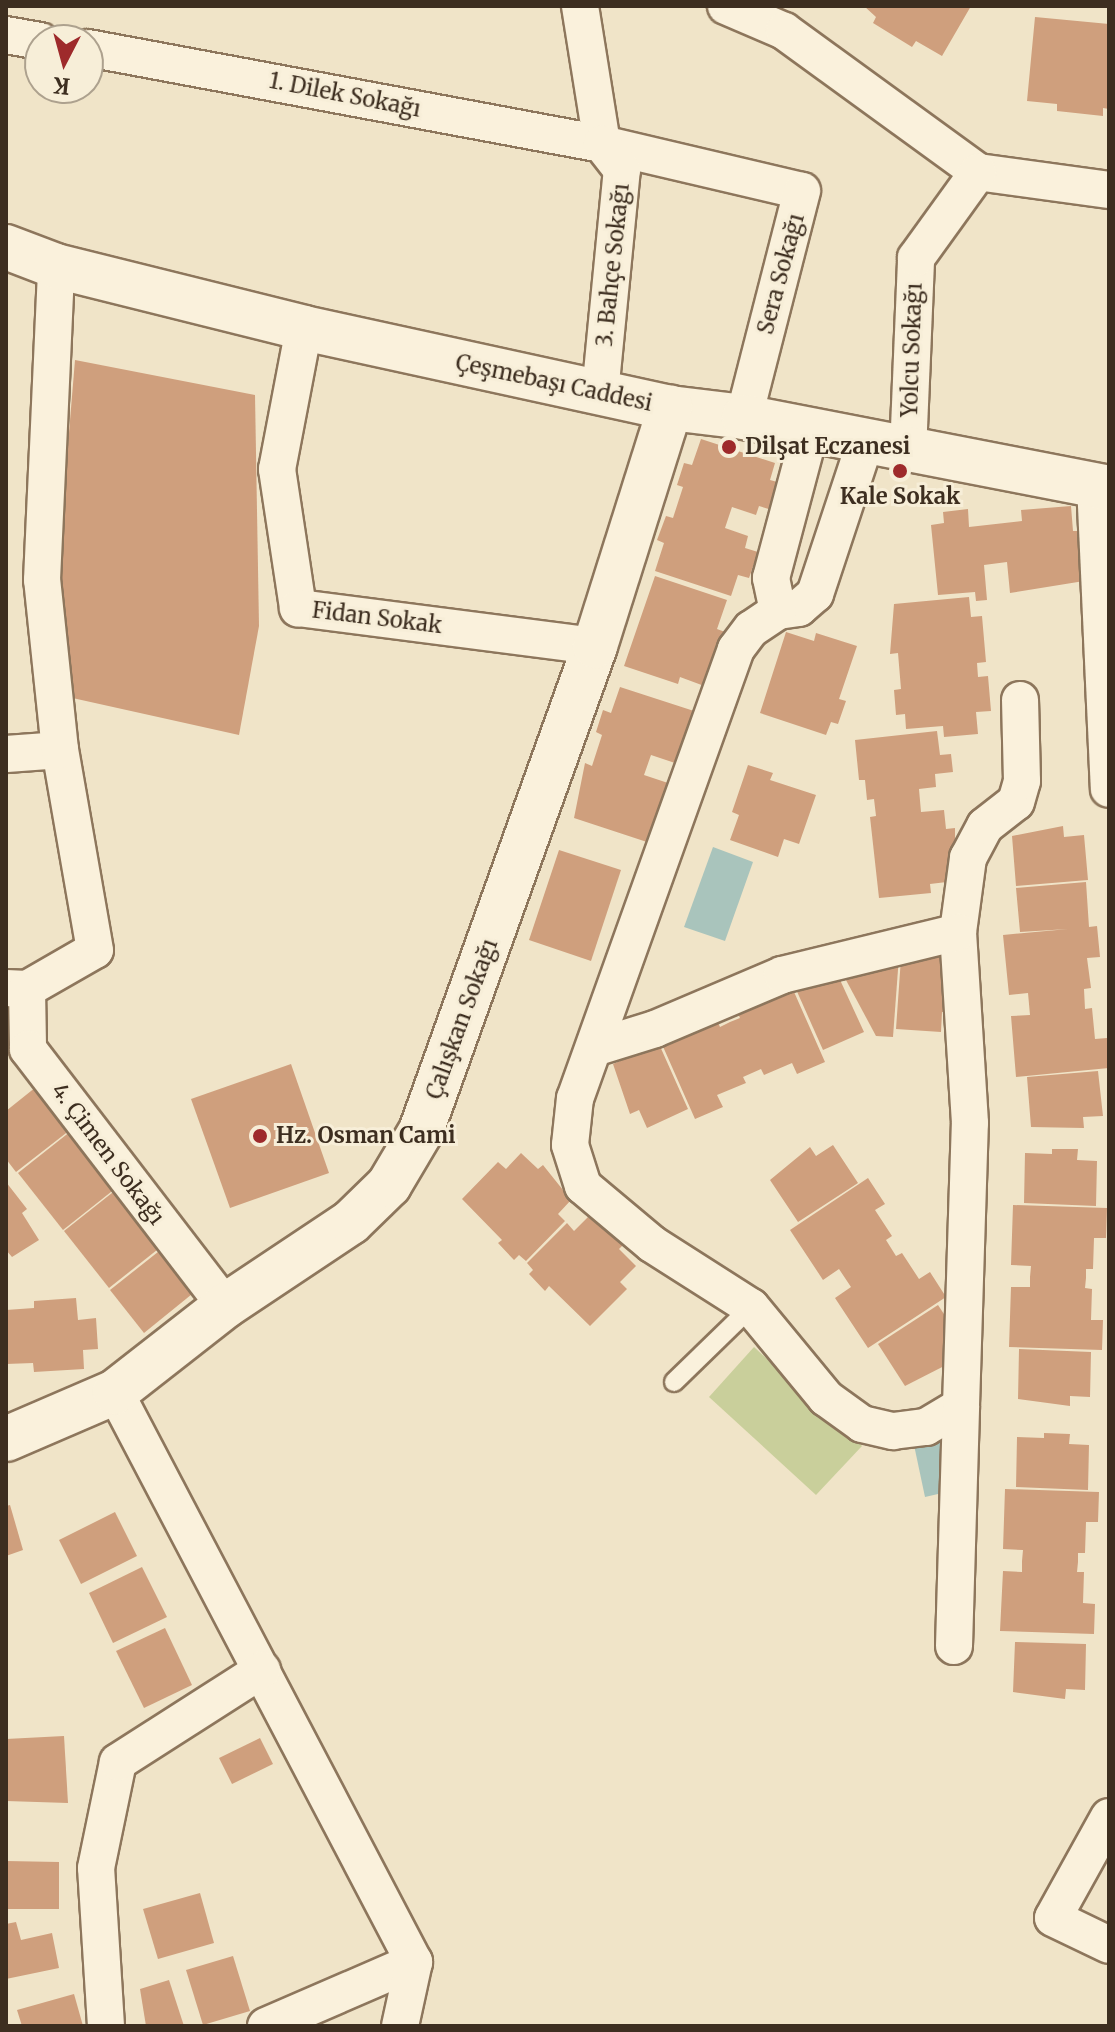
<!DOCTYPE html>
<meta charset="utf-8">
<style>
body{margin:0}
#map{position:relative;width:1115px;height:2032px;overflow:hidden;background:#f0e4c8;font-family:Merriweather,serif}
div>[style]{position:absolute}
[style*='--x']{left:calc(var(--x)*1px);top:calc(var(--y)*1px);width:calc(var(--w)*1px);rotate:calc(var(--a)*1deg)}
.green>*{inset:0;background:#c9cf9b}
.water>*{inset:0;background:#a9c4bc}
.building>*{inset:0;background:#cf9f7d}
.roads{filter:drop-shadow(2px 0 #8d765c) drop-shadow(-2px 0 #8d765c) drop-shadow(0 2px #8d765c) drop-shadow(0 -2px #8d765c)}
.lane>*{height:18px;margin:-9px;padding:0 9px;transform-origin:9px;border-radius:9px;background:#faf1dc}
.street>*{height:36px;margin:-18px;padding:0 18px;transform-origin:18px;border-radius:18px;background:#faf1dc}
.secondary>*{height:44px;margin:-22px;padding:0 22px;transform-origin:22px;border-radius:22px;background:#faf1dc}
.dots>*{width:22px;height:22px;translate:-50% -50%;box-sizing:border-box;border:4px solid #f7eed8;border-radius:50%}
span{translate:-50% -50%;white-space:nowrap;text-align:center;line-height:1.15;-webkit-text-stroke:6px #f7eed8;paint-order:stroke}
.street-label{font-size:22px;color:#3d2e20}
.poi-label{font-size:22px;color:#3d2e20;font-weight:700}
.left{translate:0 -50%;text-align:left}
.frame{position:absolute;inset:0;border:8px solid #3d2e20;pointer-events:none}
.north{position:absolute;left:24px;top:24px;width:80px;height:80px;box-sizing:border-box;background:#f7eed8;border:2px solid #ada18e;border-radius:50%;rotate:186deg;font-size:22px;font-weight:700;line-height:32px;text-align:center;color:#3d2e20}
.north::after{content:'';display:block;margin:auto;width:28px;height:36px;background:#9e2a2b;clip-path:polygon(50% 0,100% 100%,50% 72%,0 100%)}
</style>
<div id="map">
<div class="green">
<div style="clip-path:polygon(754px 1347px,862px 1446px,816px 1495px,709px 1397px)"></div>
</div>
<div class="water">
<div style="clip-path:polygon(713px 847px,753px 862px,725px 941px,684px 927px)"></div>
<div style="clip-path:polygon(939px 1439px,951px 1491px,925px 1497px,914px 1445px)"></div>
</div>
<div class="building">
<div style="clip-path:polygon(864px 6px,971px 6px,942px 56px,916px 41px,912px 47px,873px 23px,876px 17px)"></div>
<div style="clip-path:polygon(1035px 17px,1109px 24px,1109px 109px,1103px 108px,1103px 116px,1057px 111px,1057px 104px,1027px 101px)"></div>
<div style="clip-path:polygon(75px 360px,255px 395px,259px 626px,239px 735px,68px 697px,56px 590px)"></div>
<div style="clip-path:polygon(701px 439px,775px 463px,770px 480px,781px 483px,772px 510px,759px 506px,756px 515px,732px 507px,725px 528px,748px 536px,745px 548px,758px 552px,749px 578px,738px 575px,731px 596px,655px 571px,664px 543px,657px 540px,666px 516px,673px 518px,683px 487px,677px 485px,684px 463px,692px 465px)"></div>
<div style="clip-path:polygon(1071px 506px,1073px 531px,1080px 531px,1084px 581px,1010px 593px,1007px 562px,984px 565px,987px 600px,976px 601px,975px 592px,938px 595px,931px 525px,944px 523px,943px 512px,968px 509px,969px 527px,1022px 521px,1021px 510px)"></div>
<div style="clip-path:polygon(655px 576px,727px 600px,717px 629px,725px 632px,707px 687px,680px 677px,678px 684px,624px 666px)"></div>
<div style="clip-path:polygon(969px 597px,971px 617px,982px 616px,986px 662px,977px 663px,978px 677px,988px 676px,991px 711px,976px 712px,978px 734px,944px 737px,943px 726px,906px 729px,905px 714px,896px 715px,894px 690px,901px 689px,898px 653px,890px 654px,894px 604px)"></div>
<div style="clip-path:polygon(786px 632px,814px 641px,816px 633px,857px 646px,839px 699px,846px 701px,838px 724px,831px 722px,826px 735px,760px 713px)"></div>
<div style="clip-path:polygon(620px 687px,694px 711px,688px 727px,700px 731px,691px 757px,678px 753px,675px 763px,651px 755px,644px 775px,668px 783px,664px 795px,677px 800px,650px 843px,574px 818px,585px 763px,592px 766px,602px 735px,596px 732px,603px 710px,611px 713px)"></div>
<div style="clip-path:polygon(937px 731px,940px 755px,951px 754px,953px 772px,935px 774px,936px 787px,919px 789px,921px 812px,944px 810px,946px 829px,955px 828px,955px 881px,930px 884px,931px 893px,879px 898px,870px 817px,876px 816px,874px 799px,867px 800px,865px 780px,859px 780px,855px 740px)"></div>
<div style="clip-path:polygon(748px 765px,773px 773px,770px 780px,816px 795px,799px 844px,784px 839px,778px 857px,730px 840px,739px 815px,732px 812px)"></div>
<div style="clip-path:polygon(1063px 826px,1064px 837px,1084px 835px,1088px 880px,1016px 886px,1012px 836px)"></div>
<div style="clip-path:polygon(559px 850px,621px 870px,591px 961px,529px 940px)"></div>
<div style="clip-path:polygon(1086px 882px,1089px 927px,1097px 926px,1100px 957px,1087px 958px,1091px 988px,1084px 989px,1085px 1009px,1092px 1008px,1095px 1039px,1107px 1038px,1109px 1068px,1016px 1077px,1011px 1016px,1030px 1015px,1028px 993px,1009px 995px,1003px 935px,1068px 929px,1020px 932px,1016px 888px)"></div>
<div style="clip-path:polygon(917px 953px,951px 955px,953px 1013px,942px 1012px,941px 1032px,896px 1029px,901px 958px)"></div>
<div style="clip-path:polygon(899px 956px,893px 1037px,876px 1036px,839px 967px)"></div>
<div style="clip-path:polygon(835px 969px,864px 1032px,823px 1050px,795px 987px)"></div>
<div style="clip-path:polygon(787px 976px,825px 1062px,797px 1074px,792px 1063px,764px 1075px,761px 1069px,743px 1077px,746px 1083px,717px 1095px,723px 1107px,695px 1119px,657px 1033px,712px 1009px,720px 1027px,730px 1022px,740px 1018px,732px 1000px)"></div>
<div style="clip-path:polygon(659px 1044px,688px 1109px,647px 1128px,639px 1110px,630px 1114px,613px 1064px)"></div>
<div style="clip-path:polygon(291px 1064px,329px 1173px,230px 1208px,191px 1099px)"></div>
<div style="clip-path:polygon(1098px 1071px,1103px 1116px,1083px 1117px,1084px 1128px,1031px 1127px,1027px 1077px)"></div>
<div style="clip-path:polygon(36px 1087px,70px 1130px,16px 1172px,6px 1159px,6px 1111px)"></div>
<div style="clip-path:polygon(71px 1131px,116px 1188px,63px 1230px,18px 1173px)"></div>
<div style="clip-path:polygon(833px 1145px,858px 1183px,798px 1222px,770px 1180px,810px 1147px,816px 1156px)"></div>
<div style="clip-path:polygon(1052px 1149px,1078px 1149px,1077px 1160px,1097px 1161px,1096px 1206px,1024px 1203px,1025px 1153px,1052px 1154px)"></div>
<div style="clip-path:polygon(521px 1153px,538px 1169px,543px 1165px,571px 1200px,558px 1214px,565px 1221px,526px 1261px,519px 1255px,514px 1260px,498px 1243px,502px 1240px,462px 1199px,498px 1162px,506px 1169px)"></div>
<div style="clip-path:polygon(868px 1178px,885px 1204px,875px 1210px,892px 1236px,886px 1240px,896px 1256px,902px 1253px,919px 1279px,930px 1272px,946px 1297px,868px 1348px,835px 1298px,851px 1287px,839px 1269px,823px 1280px,790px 1230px)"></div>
<div style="clip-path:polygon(6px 1182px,27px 1209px,22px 1213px,39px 1240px,12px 1257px,6px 1250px)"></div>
<div style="clip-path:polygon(117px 1189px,162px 1246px,109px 1288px,64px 1231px)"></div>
<div style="clip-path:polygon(1013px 1205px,1107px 1208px,1106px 1238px,1094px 1238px,1093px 1269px,1086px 1269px,1086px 1278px,1085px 1288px,1092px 1289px,1091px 1320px,1103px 1320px,1102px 1350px,1009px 1347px,1011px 1287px,1030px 1287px,1030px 1277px,1031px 1266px,1011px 1265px)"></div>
<div style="clip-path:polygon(588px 1217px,623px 1245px,619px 1249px,636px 1266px,620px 1282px,627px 1289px,590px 1326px,549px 1286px,545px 1291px,529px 1274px,533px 1270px,527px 1263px,567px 1223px,574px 1231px)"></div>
<div style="clip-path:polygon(163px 1248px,197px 1290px,144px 1333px,110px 1290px)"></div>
<div style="clip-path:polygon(76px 1298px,78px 1320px,96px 1318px,98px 1349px,83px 1350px,84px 1369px,34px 1372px,33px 1363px,6px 1364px,6px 1310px,34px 1308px,34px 1301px)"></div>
<div style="clip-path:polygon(938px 1305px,963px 1343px,952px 1362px,905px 1386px,878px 1344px)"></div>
<div style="clip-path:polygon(1019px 1349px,1091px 1352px,1090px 1397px,1070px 1396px,1070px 1406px,1018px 1399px)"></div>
<div style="clip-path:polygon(1044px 1433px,1070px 1434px,1069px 1444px,1089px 1445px,1088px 1490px,1016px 1487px,1017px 1437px,1044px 1438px)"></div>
<div style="clip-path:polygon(1005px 1489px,1099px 1492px,1098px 1522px,1086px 1522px,1085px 1553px,1078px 1553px,1078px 1562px,1077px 1572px,1084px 1572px,1083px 1603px,1095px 1604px,1094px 1634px,1000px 1631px,1003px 1571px,1022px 1572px,1022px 1561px,1023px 1550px,1003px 1549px)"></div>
<div style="clip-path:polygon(10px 1505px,23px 1550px,6px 1556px,6px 1506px)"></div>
<div style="clip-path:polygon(115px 1512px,137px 1556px,81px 1584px,59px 1540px)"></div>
<div style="clip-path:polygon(142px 1567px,167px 1617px,113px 1643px,89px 1593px)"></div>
<div style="clip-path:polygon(165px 1628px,192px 1685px,144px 1708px,116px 1651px)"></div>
<div style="clip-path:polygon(1015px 1642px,1086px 1644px,1085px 1690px,1066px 1689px,1065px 1699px,1013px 1692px)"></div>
<div style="clip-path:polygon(64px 1736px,68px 1803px,6px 1801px,6px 1739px)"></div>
<div style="clip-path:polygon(260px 1738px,273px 1764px,232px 1784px,219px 1758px)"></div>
<div style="clip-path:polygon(6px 1861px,59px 1862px,59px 1909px,6px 1909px)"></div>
<div style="clip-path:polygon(200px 1893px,214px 1943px,158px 1959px,143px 1909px)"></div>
<div style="clip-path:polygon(16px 1922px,21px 1940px,52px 1933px,59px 1968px,6px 1979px,6px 1924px)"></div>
<div style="clip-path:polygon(233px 1956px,250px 2011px,203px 2025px,186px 1970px)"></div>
<div style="clip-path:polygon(169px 1980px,184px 2026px,146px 2026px,140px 1989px)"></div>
<div style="clip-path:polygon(74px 1994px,83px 2026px,22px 2026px,17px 2010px)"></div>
</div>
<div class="roads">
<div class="lane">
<div style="--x:674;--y:1382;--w:107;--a:-44.2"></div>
</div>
<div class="street">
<div style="--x:580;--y:6;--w:140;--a:80.9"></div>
<div style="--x:726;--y:6;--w:63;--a:23.3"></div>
<div style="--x:784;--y:31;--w:240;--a:36"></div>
<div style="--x:978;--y:172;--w:132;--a:7.8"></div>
<div style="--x:6;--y:35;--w:35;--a:10"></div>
<div style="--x:88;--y:48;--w:523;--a:10.58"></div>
<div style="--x:602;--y:144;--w:205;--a:13.2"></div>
<div style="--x:802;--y:191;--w:233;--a:104.4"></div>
<div style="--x:304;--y:328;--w:144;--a:100.8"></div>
<div style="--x:277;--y:469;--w:141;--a:81.4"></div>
<div style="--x:298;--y:608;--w:299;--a:7.3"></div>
<div style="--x:600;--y:393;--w:224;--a:-84.4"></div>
<div style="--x:622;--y:170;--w:33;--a:-128"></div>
<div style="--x:865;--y:443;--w:159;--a:108.3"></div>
<div style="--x:815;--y:594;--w:21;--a:139"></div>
<div style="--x:799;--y:608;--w:21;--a:172"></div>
<div style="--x:778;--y:611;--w:32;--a:146"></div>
<div style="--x:751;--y:629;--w:25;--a:127"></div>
<div style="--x:736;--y:649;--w:477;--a:109.7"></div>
<div style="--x:575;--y:1098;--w:47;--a:96.1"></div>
<div style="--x:570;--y:1145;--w:43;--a:72.4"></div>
<div style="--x:583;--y:1186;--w:90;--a:40"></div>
<div style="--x:652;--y:1244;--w:117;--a:32.5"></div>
<div style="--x:751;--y:1307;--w:118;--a:50.5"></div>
<div style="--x:826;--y:1398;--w:44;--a:35.8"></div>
<div style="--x:862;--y:1424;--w:32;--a:13"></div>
<div style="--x:893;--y:1431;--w:33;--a:-7"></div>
<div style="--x:926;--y:1427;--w:41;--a:-31"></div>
<div style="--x:961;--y:1406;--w:283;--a:-88.2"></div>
<div style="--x:970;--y:1123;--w:191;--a:-93.6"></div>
<div style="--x:958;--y:932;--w:75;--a:-82.3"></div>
<div style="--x:968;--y:858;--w:36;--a:-62"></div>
<div style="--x:985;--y:826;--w:39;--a:-38"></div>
<div style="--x:1016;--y:802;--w:22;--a:-74"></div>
<div style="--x:1022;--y:781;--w:81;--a:-91.4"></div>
<div style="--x:908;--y:452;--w:194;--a:-87.6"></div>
<div style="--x:916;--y:258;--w:106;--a:-54.2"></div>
<div style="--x:1095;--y:484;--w:305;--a:87.4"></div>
<div style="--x:778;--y:611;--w:34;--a:-102"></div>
<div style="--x:771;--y:578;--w:152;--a:-75.1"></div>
<div style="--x:6;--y:754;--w:54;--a:-4.2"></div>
<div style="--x:6;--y:988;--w:21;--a:3"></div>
<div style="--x:27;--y:989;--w:78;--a:-29.8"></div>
<div style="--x:95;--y:950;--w:203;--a:-99.9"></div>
<div style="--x:60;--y:750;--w:171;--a:-96"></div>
<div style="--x:42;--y:580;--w:314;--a:-87.4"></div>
<div style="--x:27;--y:989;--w:60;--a:89"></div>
<div style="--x:28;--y:1049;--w:324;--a:52.5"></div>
<div style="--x:594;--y:1048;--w:64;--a:-17.3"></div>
<div style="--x:655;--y:1029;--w:138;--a:-23"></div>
<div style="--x:782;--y:975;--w:181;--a:-13.7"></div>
<div style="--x:115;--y:1392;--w:644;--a:62.32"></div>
<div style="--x:954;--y:1646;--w:240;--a:-88.3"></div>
<div style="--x:1109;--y:1817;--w:115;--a:119"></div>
<div style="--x:1053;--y:1918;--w:62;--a:25.7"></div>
<div style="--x:106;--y:2026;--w:158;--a:-93.6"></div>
<div style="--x:96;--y:1868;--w:108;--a:-78.3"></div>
<div style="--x:118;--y:1762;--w:171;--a:-32.6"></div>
<div style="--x:266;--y:2026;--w:161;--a:-23.4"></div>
<div style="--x:400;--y:2026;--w:66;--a:-77.7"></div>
</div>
<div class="secondary">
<div style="--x:6;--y:247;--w:53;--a:20.8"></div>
<div style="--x:56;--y:266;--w:256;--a:14"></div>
<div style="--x:304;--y:328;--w:375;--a:12.3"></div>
<div style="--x:670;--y:408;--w:75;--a:6.9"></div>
<div style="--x:744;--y:417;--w:372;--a:11"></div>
<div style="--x:6;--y:1439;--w:119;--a:-23.3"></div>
<div style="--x:115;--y:1392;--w:140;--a:-38"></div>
<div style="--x:225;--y:1306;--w:151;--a:-33.7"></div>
<div style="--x:351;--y:1222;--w:53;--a:-44.2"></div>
<div style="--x:389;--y:1185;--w:63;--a:-59.3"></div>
<div style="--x:421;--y:1131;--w:515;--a:-70.26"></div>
<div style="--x:595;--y:646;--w:250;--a:-72.5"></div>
</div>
</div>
<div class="dots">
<div style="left:729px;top:447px;background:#9e2a2b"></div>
<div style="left:900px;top:471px;background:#9e2a2b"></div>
<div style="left:260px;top:1136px;background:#9e2a2b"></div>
</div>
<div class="street-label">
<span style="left:345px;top:95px;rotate:11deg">1. Dilek Sokağı</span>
<span style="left:613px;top:265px;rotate:-84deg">3. Bahçe Sokağı</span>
<span style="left:781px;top:274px;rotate:-75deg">Sera Sokağı</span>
<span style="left:912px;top:350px;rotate:-88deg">Yolcu Sokağı</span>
<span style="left:554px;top:383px;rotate:12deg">Çeşmebaşı Caddesi</span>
<span style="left:377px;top:618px;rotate:7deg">Fidan Sokak</span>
<span style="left:462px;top:1019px;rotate:-70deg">Çalışkan Sokağı</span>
<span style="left:108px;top:1154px;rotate:53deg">4. Çimen Sokağı</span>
</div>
<div class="poi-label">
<span class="left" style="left:745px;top:447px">Dilşat Eczanesi</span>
<span style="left:900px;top:497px">Kale Sokak</span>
<span class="left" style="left:276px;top:1136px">Hz. Osman Cami</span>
</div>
<div class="frame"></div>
<div class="north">K</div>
</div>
